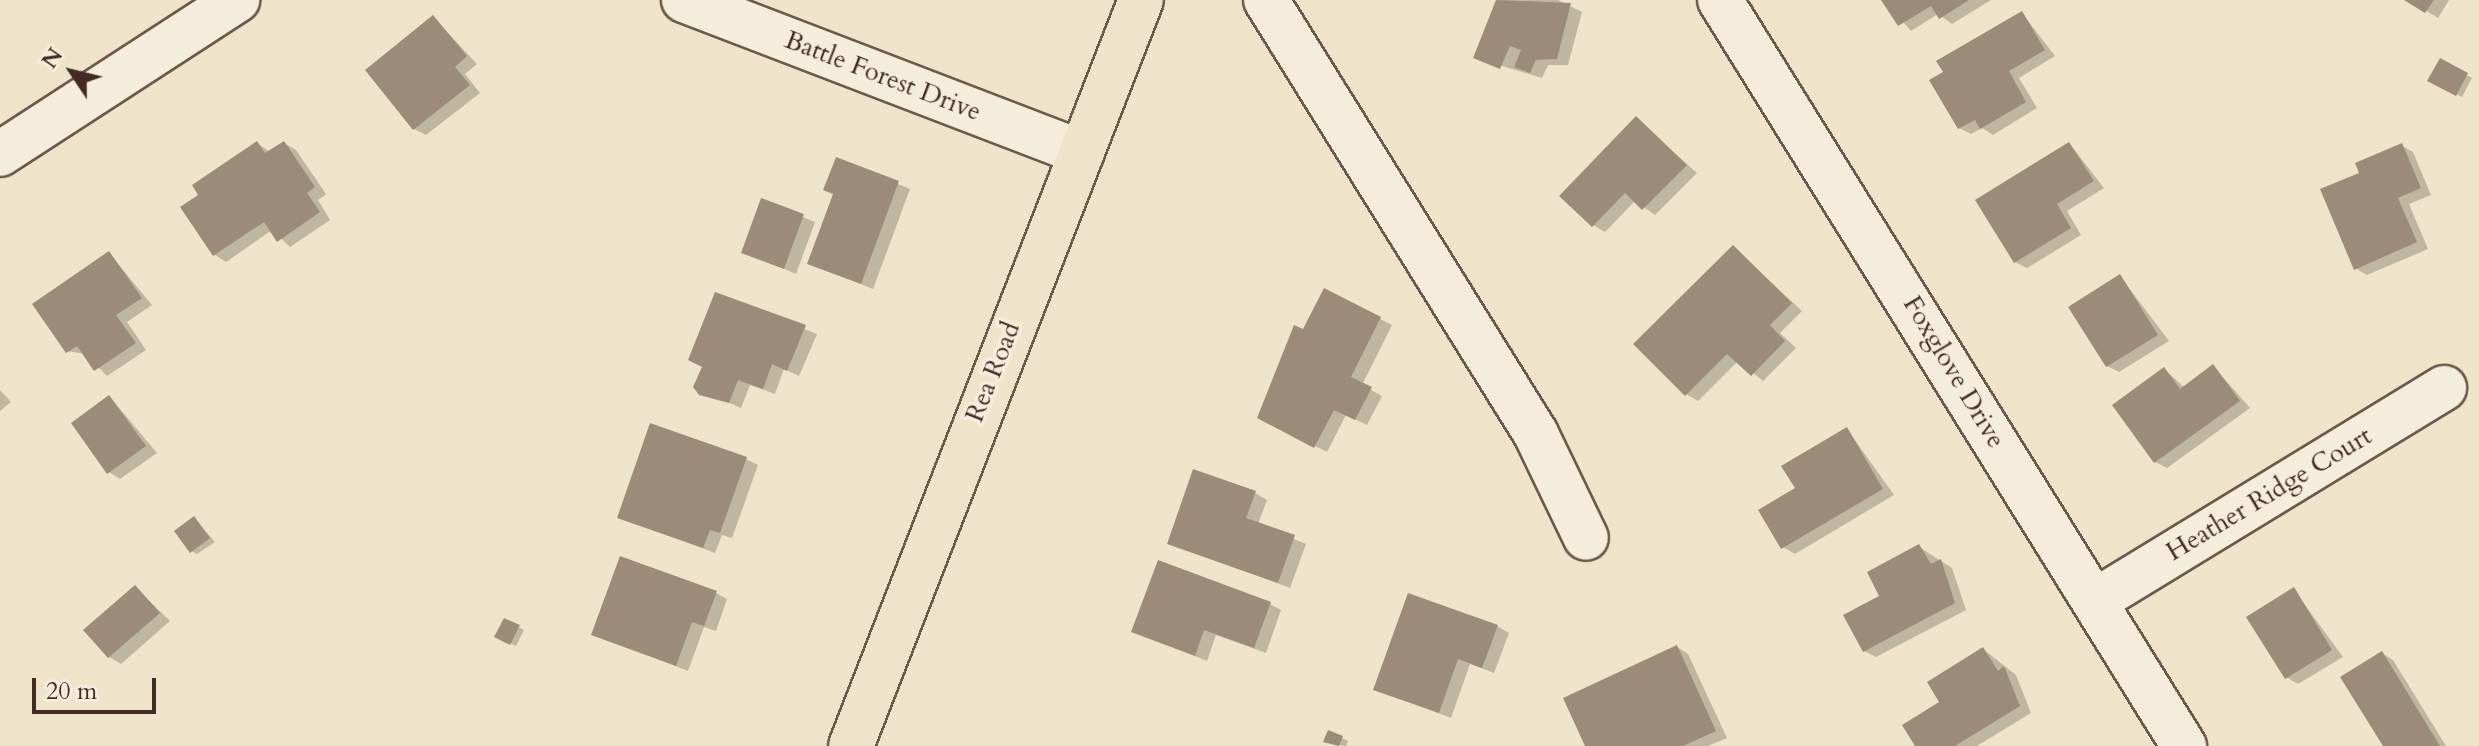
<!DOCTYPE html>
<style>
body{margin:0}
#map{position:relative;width:2479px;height:746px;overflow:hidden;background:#efe4c9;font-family:Cardo,serif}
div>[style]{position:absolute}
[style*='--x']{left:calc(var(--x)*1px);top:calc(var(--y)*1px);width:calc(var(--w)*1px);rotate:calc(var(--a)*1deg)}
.shadow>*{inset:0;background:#0003}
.building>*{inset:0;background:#9c8b79}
.roads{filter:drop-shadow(2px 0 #6d594c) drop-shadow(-2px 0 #6d594c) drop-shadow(0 2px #6d594c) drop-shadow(0 -2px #6d594c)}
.minor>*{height:44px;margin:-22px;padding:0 22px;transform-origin:22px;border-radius:22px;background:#f5eddc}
.major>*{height:44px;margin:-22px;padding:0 22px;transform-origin:22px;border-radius:22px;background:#efe4c9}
span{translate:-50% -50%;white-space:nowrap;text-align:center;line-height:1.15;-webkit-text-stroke:7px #f5eddc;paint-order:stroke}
.street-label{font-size:26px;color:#422b22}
.north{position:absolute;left:32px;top:32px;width:80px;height:80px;-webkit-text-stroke:6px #f5eddc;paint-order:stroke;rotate:305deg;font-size:22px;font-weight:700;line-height:32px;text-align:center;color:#422b22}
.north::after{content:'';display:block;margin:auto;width:28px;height:36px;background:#422b22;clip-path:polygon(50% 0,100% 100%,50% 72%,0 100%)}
.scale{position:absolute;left:32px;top:678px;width:124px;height:36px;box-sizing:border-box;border:4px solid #422b22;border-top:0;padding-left:10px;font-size:24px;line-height:28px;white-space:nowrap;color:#422b22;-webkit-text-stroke:6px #f5eddc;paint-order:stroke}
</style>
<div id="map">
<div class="shadow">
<div style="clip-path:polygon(1499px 0,1558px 0,1582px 12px,1568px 65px,1548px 65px,1542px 78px,1476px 58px)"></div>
<div style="clip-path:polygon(1884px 0,1991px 0,1952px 24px,1938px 14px,1911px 31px)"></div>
<div style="clip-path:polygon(2408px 0,2449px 0,2438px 18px)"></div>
<div style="clip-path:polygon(2022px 13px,2055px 56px,2019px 78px,2037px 108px,1993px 135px,1982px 128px,1971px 134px,1959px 128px)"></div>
<div style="clip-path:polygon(433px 17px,477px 64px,465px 74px,480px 93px,426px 135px,414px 129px)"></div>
<div style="clip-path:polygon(2440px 60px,2472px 78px,2462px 97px,2430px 80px)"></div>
<div style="clip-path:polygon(1636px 119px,1697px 173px,1655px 215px,1635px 201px,1605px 232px,1593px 225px)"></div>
<div style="clip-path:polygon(257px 143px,270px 152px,284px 143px,296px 150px,326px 194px,318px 200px,330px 220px,290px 247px,272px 230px,226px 262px,215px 255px,201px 195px)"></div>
<div style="clip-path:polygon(2070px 144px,2104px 188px,2067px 211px,2081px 235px,2027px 268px,2015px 262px)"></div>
<div style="clip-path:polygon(2402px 146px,2413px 152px,2431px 195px,2409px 204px,2428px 249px,2367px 275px,2355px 268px,2362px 174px)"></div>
<div style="clip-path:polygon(837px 159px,910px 189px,873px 289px,809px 263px,835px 195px)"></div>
<div style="clip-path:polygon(763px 201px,815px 222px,796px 274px,744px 252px)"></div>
<div style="clip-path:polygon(1733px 247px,1802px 311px,1780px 333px,1796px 348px,1763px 381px,1738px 361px,1698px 401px,1686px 394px)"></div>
<div style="clip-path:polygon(109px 253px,152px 305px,127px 322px,146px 350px,107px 376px,85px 354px,67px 351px)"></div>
<div style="clip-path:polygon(2120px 276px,2169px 341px,2119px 372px,2107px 366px)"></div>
<div style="clip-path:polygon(1325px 291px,1392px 325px,1362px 385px,1382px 396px,1367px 425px,1346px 415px,1327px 452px,1271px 424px)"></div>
<div style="clip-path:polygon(716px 294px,817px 334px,799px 376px,784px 369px,775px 394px,750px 385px,741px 408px,707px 393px)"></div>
<div style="clip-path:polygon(2214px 367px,2250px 408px,2167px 468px,2155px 462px,2164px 369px,2185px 388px)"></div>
<div style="clip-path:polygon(0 390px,11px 402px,0 411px)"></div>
<div style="clip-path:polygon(110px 397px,157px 453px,120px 479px,109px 472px)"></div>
<div style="clip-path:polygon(1847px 429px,1894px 495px,1795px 554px,1783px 547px,1797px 489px)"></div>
<div style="clip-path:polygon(746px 459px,758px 465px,732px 538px,722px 535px,715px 553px,619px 517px)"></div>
<div style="clip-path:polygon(1255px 493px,1267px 500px,1258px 524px,1306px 544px,1290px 588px,1169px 543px)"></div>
<div style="clip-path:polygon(194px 518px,215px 542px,197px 554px,192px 551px)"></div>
<div style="clip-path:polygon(1919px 547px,1952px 568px,1966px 610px,1876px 657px,1864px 651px,1882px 597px)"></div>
<div style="clip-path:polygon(135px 587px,170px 621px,121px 664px,109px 657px)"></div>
<div style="clip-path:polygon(2294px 590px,2343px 657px,2298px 684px,2286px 677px)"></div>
<div style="clip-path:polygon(716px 593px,727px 599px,716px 631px,704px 627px,688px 671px,594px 634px)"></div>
<div style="clip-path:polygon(1270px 604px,1281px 610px,1266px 653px,1216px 635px,1207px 661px,1134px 631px)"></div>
<div style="clip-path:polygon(505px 620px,524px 630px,516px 646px,502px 640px)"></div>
<div style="clip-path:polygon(1497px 626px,1509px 633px,1494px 673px,1470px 664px,1451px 718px,1376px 689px)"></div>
<div style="clip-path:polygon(1677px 647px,1688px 654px,1727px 738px,1708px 746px,1587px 746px)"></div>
<div style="clip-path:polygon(1983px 649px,2016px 675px,2031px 713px,1977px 746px,1917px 746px)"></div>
<div style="clip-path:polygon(2382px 653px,2393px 660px,2446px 746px,2386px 746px)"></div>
<div style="clip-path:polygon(1329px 732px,1348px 741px,1346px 746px,1331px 744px)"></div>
</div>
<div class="building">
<div style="clip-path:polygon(1496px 0,1571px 3px,1557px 59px,1536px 60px,1530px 73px,1514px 67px,1521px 50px,1510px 46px,1500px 69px,1473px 58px)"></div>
<div style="clip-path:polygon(1881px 0,1969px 0,1939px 19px,1931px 6px,1898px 26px)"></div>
<div style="clip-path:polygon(2404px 0,2434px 0,2425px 13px)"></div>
<div style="clip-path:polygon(2022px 11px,2045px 50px,2009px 71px,2026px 102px,1980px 129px,1975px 120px,1958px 129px,1929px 80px,1943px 72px,1936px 61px)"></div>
<div style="clip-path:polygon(433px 15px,467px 56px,455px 67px,470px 85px,413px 130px,365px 70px)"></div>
<div style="clip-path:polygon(2440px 58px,2468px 73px,2456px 96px,2427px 81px)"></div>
<div style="clip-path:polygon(1636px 116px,1687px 165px,1642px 210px,1625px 193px,1592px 227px,1559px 196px)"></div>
<div style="clip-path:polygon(257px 141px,265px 153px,284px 141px,315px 187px,307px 193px,320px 212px,277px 242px,264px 222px,213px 256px,180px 207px,198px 195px,192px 185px)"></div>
<div style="clip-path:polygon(2069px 142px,2094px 181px,2057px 204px,2071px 228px,2014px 263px,1975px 200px)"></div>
<div style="clip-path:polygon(2402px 143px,2421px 188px,2398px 198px,2417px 242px,2354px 270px,2320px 189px,2359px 173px,2355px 163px)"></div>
<div style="clip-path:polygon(836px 157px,899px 181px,861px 284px,807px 264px,833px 194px,823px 190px)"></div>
<div style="clip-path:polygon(761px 198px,804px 214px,784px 269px,741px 253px)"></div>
<div style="clip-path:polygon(1733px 245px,1792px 303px,1770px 325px,1785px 341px,1751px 376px,1727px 354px,1685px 396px,1633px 344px)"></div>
<div style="clip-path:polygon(109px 251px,142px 298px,116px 315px,136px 343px,94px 371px,77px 346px,66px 353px,32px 304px)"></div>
<div style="clip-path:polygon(2120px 274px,2158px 335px,2106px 367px,2068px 307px)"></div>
<div style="clip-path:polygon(1324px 288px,1381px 317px,1351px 377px,1372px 387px,1355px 420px,1334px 410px,1314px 448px,1257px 418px,1294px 325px,1303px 329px)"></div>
<div style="clip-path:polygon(715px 292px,806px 325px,787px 371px,772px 364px,763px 389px,738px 380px,729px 403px,699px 395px,693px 387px,702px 367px,688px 360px)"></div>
<div style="clip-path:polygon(2213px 364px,2240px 401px,2154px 463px,2112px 405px,2164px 367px,2180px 389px)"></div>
<div style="clip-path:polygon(109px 395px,146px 446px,107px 474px,71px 423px)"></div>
<div style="clip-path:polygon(650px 423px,747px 457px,720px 533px,710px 530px,703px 548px,617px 518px)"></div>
<div style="clip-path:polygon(1847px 427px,1883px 489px,1781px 549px,1758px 510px,1795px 488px,1781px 466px)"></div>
<div style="clip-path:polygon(1193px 469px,1256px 491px,1246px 518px,1295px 535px,1278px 583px,1167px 544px)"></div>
<div style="clip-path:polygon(194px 516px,210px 538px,190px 553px,174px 531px)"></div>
<div style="clip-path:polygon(1919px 544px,1931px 564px,1941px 559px,1955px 603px,1863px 652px,1843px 615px,1879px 596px,1867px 572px)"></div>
<div style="clip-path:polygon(620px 556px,717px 591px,704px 626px,692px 622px,676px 666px,591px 635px)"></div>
<div style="clip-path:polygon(1158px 560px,1271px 602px,1254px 648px,1204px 630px,1195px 656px,1131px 632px)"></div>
<div style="clip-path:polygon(135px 585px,160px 613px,108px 658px,83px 630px)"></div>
<div style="clip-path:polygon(2294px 587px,2332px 650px,2285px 679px,2246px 617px)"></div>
<div style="clip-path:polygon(1408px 593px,1498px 625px,1482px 668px,1458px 659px,1439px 713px,1373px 690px)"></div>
<div style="clip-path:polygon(504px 618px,520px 625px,510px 645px,494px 637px)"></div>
<div style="clip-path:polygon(1677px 645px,1716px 731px,1683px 746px,1585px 746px,1563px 698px)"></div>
<div style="clip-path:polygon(1983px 647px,1998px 671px,2004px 666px,2020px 706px,1955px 746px,1915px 746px,1902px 725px,1939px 702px,1927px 682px)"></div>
<div style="clip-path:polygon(2382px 651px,2440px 746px,2383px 746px,2340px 677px)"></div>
<div style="clip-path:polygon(1328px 730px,1343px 736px,1339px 746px,1323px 742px)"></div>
</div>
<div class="roads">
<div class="minor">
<div style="--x:684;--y:0;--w:426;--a:21"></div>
<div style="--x:1266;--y:0;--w:511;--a:58.11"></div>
<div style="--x:1536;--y:434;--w:115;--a:64.3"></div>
<div style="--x:1720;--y:0;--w:879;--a:58.12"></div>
<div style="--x:0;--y:154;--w:283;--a:-33"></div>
<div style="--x:2095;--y:601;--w:409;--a:-31.4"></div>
</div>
<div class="major">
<div style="--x:851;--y:746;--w:800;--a:-68.76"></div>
</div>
</div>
<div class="street-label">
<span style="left:883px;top:76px;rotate:21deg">Battle Forest Drive</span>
<span style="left:993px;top:372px;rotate:-68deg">Rea Road</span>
<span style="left:1954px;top:372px;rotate:59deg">Foxglove Drive</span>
<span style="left:2269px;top:494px;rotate:-31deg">Heather Ridge Court</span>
</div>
<div class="north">N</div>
<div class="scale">20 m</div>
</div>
